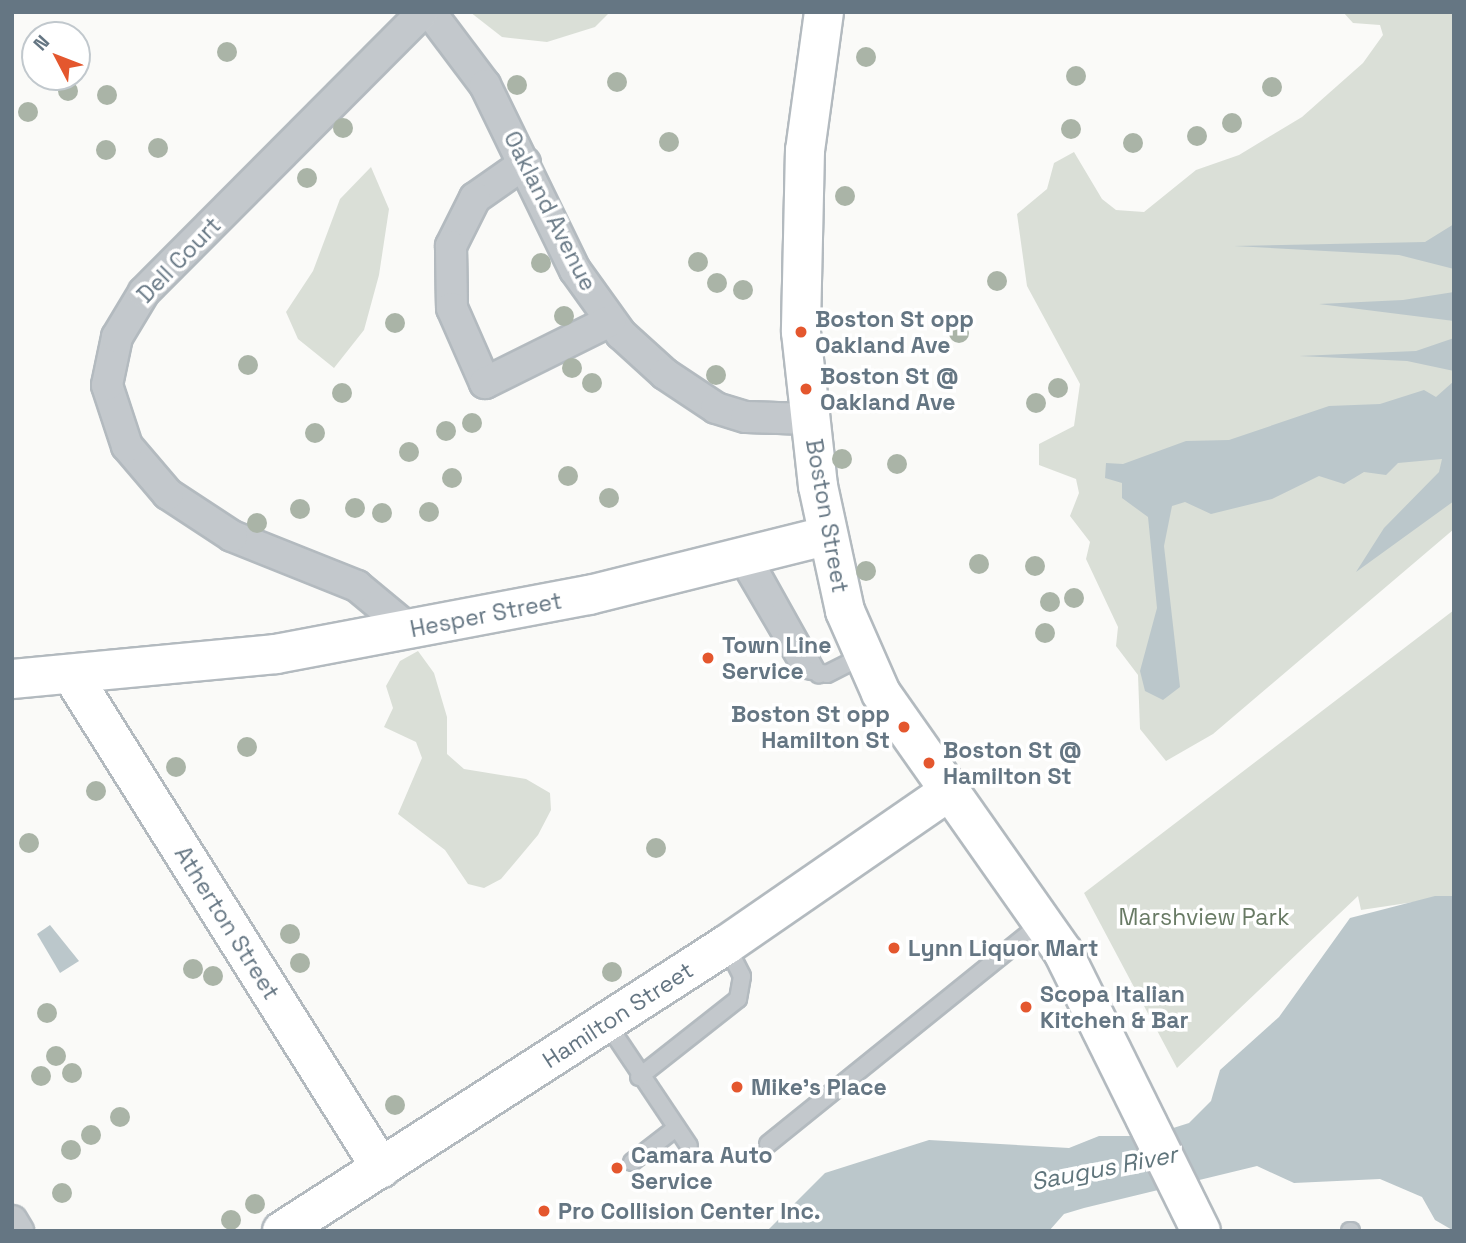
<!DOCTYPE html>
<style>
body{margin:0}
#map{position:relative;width:1466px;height:1243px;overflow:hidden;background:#fafaf8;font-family:"Space Grotesk",sans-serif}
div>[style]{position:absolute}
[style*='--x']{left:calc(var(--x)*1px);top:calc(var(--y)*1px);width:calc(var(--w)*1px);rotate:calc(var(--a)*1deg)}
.green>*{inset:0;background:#dadfd7}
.water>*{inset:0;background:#bbc7cb}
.roads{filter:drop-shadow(2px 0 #b3babf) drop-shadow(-2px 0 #b3babf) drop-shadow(0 2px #b3babf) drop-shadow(0 -2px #b3babf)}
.lane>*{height:16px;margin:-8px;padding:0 8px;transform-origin:8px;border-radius:8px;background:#c3c8cc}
.street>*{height:30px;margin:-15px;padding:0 15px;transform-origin:15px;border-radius:15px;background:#c3c8cc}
.secondary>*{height:38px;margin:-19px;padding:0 19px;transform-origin:19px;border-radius:19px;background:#fff}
.trees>*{width:20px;height:20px;margin:-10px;border-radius:50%;background:#aab4a7}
.dots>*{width:19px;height:19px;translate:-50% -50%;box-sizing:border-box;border:4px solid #fff;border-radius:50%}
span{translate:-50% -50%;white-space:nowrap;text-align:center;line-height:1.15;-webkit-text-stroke:7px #fff;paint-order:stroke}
.street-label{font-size:23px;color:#657683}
.poi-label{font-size:23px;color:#657683;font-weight:700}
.left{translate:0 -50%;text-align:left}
.right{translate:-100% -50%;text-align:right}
.park-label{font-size:23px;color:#687a64}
.water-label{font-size:24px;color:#60757c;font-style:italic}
.frame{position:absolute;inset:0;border:14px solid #657683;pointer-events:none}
.north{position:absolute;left:21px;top:21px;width:70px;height:70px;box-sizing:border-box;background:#fff;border:2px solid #c1c8cd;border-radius:50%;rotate:312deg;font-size:19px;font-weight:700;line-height:28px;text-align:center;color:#657683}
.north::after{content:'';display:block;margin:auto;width:24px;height:32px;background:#e4572e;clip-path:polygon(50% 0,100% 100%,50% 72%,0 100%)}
</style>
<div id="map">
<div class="green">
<div style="clip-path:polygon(470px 12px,610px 12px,595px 27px,547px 42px,502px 37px)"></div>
<div style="clip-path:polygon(1343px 12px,1454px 12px,1454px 529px,1213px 734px,1166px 761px,1140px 729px,1138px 675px,1116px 646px,1118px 627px,1086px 559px,1090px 542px,1070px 516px,1079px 493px,1076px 479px,1039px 465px,1039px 444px,1074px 426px,1080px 384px,1027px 286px,1017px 214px,1047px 189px,1054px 163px,1074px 152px,1102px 199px,1116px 210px,1144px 212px,1196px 170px,1239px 155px,1302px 117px,1363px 63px,1383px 35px,1380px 25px,1353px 23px)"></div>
<div style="clip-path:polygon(371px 167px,389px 209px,379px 275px,364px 330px,334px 368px,298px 339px,286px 312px,313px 271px,340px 199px)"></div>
<div style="clip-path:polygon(1454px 610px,1454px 896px,1361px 910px,1358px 896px,1177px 1068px,1084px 893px)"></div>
<div style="clip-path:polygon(418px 651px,434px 673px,447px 717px,447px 754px,464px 769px,526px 779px,550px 793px,551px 810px,538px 835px,501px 879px,484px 888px,468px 884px,445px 850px,398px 814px,422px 758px,416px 742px,384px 727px,393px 708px,386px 686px,400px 661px)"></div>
</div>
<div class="water">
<div style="clip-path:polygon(1454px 224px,1454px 269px,1399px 255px,1234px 246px,1425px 242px)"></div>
<div style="clip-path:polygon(1454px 292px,1454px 321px,1319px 304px,1403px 300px)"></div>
<div style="clip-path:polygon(1454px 338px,1454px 371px,1407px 361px,1299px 356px,1416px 351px)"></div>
<div style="clip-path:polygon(1454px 381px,1454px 501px,1356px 572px,1384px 528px,1439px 472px,1442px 459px,1398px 463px,1386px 475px,1364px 472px,1344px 484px,1319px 476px,1272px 499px,1211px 514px,1185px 502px,1172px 506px,1164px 546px,1180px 687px,1163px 700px,1145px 691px,1140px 671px,1157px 608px,1148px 517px,1122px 498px,1122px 483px,1105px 478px,1106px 463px,1123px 464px,1186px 441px,1229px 440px,1329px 406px,1380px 404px,1424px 390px,1436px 397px)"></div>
<div style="clip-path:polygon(1435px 896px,1454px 896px,1454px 1231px,1435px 1220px,1422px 1197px,1380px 1179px,1294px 1183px,1257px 1166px,1084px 1208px,1064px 1214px,1049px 1231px,767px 1231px,825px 1173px,929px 1140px,1069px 1148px,1099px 1136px,1148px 1136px,1189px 1123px,1211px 1101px,1220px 1070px,1279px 1017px,1350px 918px)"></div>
<div style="clip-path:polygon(50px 925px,79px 961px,60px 973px,37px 934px)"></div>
</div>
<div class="roads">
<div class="lane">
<div style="--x:752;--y:555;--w:137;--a:60.8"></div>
<div style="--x:736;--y:558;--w:129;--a:59.6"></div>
<div style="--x:801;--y:669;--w:26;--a:11"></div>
<div style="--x:827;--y:674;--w:39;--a:-27"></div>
<div style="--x:606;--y:1022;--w:149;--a:56.2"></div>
<div style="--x:639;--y:1077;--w:126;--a:-38.2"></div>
<div style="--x:738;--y:999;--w:23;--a:-80"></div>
<div style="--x:742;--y:976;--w:35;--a:-117"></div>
<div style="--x:768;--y:1144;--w:355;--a:-38.9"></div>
<div style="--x:632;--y:1162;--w:56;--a:-37.7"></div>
<div style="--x:1350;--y:1231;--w:1;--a:0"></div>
</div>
<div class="street">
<div style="--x:430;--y:12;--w:91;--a:53"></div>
<div style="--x:485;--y:85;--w:206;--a:64.1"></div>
<div style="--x:575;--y:270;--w:79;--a:54.3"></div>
<div style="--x:621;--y:334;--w:59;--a:42.3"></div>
<div style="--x:665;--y:374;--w:61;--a:33.7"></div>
<div style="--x:716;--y:408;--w:31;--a:17"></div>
<div style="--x:746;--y:417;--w:64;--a:1.8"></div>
<div style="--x:525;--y:163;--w:61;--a:145"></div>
<div style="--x:475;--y:198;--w:54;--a:116.6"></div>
<div style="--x:451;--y:246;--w:62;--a:89.1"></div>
<div style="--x:452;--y:308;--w:82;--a:66.3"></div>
<div style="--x:485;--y:383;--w:140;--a:-26.4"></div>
<div style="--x:410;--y:630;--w:69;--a:-140.3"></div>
<div style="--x:357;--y:586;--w:135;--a:-158.2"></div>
<div style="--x:232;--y:536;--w:77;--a:-146.7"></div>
<div style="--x:168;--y:494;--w:63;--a:-130.5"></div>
<div style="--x:127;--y:446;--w:64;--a:-108.2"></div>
<div style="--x:107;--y:385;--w:49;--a:-78.2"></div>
<div style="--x:117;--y:337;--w:52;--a:-59"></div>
<div style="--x:144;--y:292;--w:395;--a:-45.1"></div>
<div style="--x:12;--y:1221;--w:12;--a:59"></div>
</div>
<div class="secondary">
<div style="--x:824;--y:12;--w:139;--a:97.8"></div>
<div style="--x:805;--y:150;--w:182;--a:91.3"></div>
<div style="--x:801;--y:332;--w:155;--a:83.7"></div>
<div style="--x:818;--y:486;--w:128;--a:77.8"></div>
<div style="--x:845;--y:611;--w:90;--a:66.3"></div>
<div style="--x:881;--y:693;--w:317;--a:54.9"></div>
<div style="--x:1063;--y:952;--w:311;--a:63.7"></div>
<div style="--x:73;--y:677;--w:580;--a:57.9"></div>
<div style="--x:12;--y:679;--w:265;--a:-5.4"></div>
<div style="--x:276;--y:654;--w:319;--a:-10.7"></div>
<div style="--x:589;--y:595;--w:244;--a:-14"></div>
<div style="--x:282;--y:1231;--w:528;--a:-32.79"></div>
<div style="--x:726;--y:945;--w:271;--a:-34.6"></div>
</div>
</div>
<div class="trees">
<div style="left:227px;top:52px"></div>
<div style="left:866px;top:57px"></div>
<div style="left:1076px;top:76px"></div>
<div style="left:617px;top:82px"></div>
<div style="left:517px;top:85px"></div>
<div style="left:1272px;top:87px"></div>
<div style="left:68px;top:91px"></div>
<div style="left:107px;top:95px"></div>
<div style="left:28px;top:112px"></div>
<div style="left:1232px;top:123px"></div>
<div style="left:343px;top:128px"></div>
<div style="left:1071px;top:129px"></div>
<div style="left:1197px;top:136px"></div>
<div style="left:669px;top:142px"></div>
<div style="left:1133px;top:143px"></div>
<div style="left:158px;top:148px"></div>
<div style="left:106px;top:150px"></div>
<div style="left:307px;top:178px"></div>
<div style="left:845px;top:196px"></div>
<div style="left:698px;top:262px"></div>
<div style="left:541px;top:263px"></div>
<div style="left:997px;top:281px"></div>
<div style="left:717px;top:283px"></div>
<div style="left:743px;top:290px"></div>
<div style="left:564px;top:316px"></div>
<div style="left:395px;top:323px"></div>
<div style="left:959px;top:333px"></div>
<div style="left:248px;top:365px"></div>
<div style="left:572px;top:368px"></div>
<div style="left:716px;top:375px"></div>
<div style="left:592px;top:383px"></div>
<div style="left:1058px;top:388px"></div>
<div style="left:342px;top:393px"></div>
<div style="left:1036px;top:403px"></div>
<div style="left:472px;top:423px"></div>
<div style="left:446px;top:431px"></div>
<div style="left:315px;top:433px"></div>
<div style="left:409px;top:452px"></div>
<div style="left:842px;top:459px"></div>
<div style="left:897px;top:464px"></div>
<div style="left:568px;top:476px"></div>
<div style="left:452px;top:478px"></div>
<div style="left:609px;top:498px"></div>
<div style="left:355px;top:508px"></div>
<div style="left:300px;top:509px"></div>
<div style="left:429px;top:512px"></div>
<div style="left:382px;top:513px"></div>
<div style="left:257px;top:523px"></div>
<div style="left:979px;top:564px"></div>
<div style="left:1035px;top:566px"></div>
<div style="left:866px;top:571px"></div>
<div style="left:1074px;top:598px"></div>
<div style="left:1050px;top:602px"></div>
<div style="left:1045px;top:633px"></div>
<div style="left:247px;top:747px"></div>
<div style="left:176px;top:767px"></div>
<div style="left:96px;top:791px"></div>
<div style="left:29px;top:843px"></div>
<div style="left:656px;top:848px"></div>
<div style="left:290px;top:934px"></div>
<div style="left:300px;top:963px"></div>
<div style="left:193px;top:969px"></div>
<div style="left:612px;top:972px"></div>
<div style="left:213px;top:976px"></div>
<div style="left:47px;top:1013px"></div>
<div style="left:56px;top:1056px"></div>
<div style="left:72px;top:1073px"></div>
<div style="left:41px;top:1076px"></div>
<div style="left:395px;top:1105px"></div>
<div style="left:120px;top:1117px"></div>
<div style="left:91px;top:1135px"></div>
<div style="left:71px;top:1150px"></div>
<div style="left:62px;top:1193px"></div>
<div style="left:255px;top:1204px"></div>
<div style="left:231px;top:1220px"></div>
</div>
<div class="dots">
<div style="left:801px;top:332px;background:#e4572e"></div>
<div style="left:806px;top:389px;background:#e4572e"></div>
<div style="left:708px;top:658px;background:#e4572e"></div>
<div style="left:904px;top:727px;background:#e4572e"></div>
<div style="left:929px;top:763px;background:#e4572e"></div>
<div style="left:894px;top:948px;background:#e4572e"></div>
<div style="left:1026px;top:1007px;background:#e4572e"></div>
<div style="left:737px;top:1087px;background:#e4572e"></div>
<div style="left:617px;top:1168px;background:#e4572e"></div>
<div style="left:544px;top:1211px;background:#e4572e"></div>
</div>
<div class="street-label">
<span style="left:550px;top:211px;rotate:63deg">Oakland Avenue</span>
<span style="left:179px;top:260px;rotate:-46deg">Dell Court</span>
<span style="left:827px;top:516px;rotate:80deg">Boston Street</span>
<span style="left:486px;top:615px;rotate:-11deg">Hesper Street</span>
<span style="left:227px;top:923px;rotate:58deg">Atherton Street</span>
<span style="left:618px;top:1015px;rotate:-33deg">Hamilton Street</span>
</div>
<div class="poi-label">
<span class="left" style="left:815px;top:332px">Boston St opp<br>Oakland Ave</span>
<span class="left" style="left:820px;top:389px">Boston St @<br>Oakland Ave</span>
<span class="left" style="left:722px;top:658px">Town Line<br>Service</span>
<span class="right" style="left:890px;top:727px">Boston St opp<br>Hamilton St</span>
<span class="left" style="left:943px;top:763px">Boston St @<br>Hamilton St</span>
<span class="left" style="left:908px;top:948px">Lynn Liquor Mart</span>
<span class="left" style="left:1040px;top:1007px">Scopa Italian<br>Kitchen &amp; Bar</span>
<span class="left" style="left:751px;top:1087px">Mike's Place</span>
<span class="left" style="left:631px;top:1168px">Camara Auto<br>Service</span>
<span class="left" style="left:558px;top:1211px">Pro Collision Center Inc.</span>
</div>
<div class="park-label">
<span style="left:1204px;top:917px">Marshview Park</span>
</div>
<div class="water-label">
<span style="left:1104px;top:1168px;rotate:-11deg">Saugus River</span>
</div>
<div class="frame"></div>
<div class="north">N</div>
</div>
